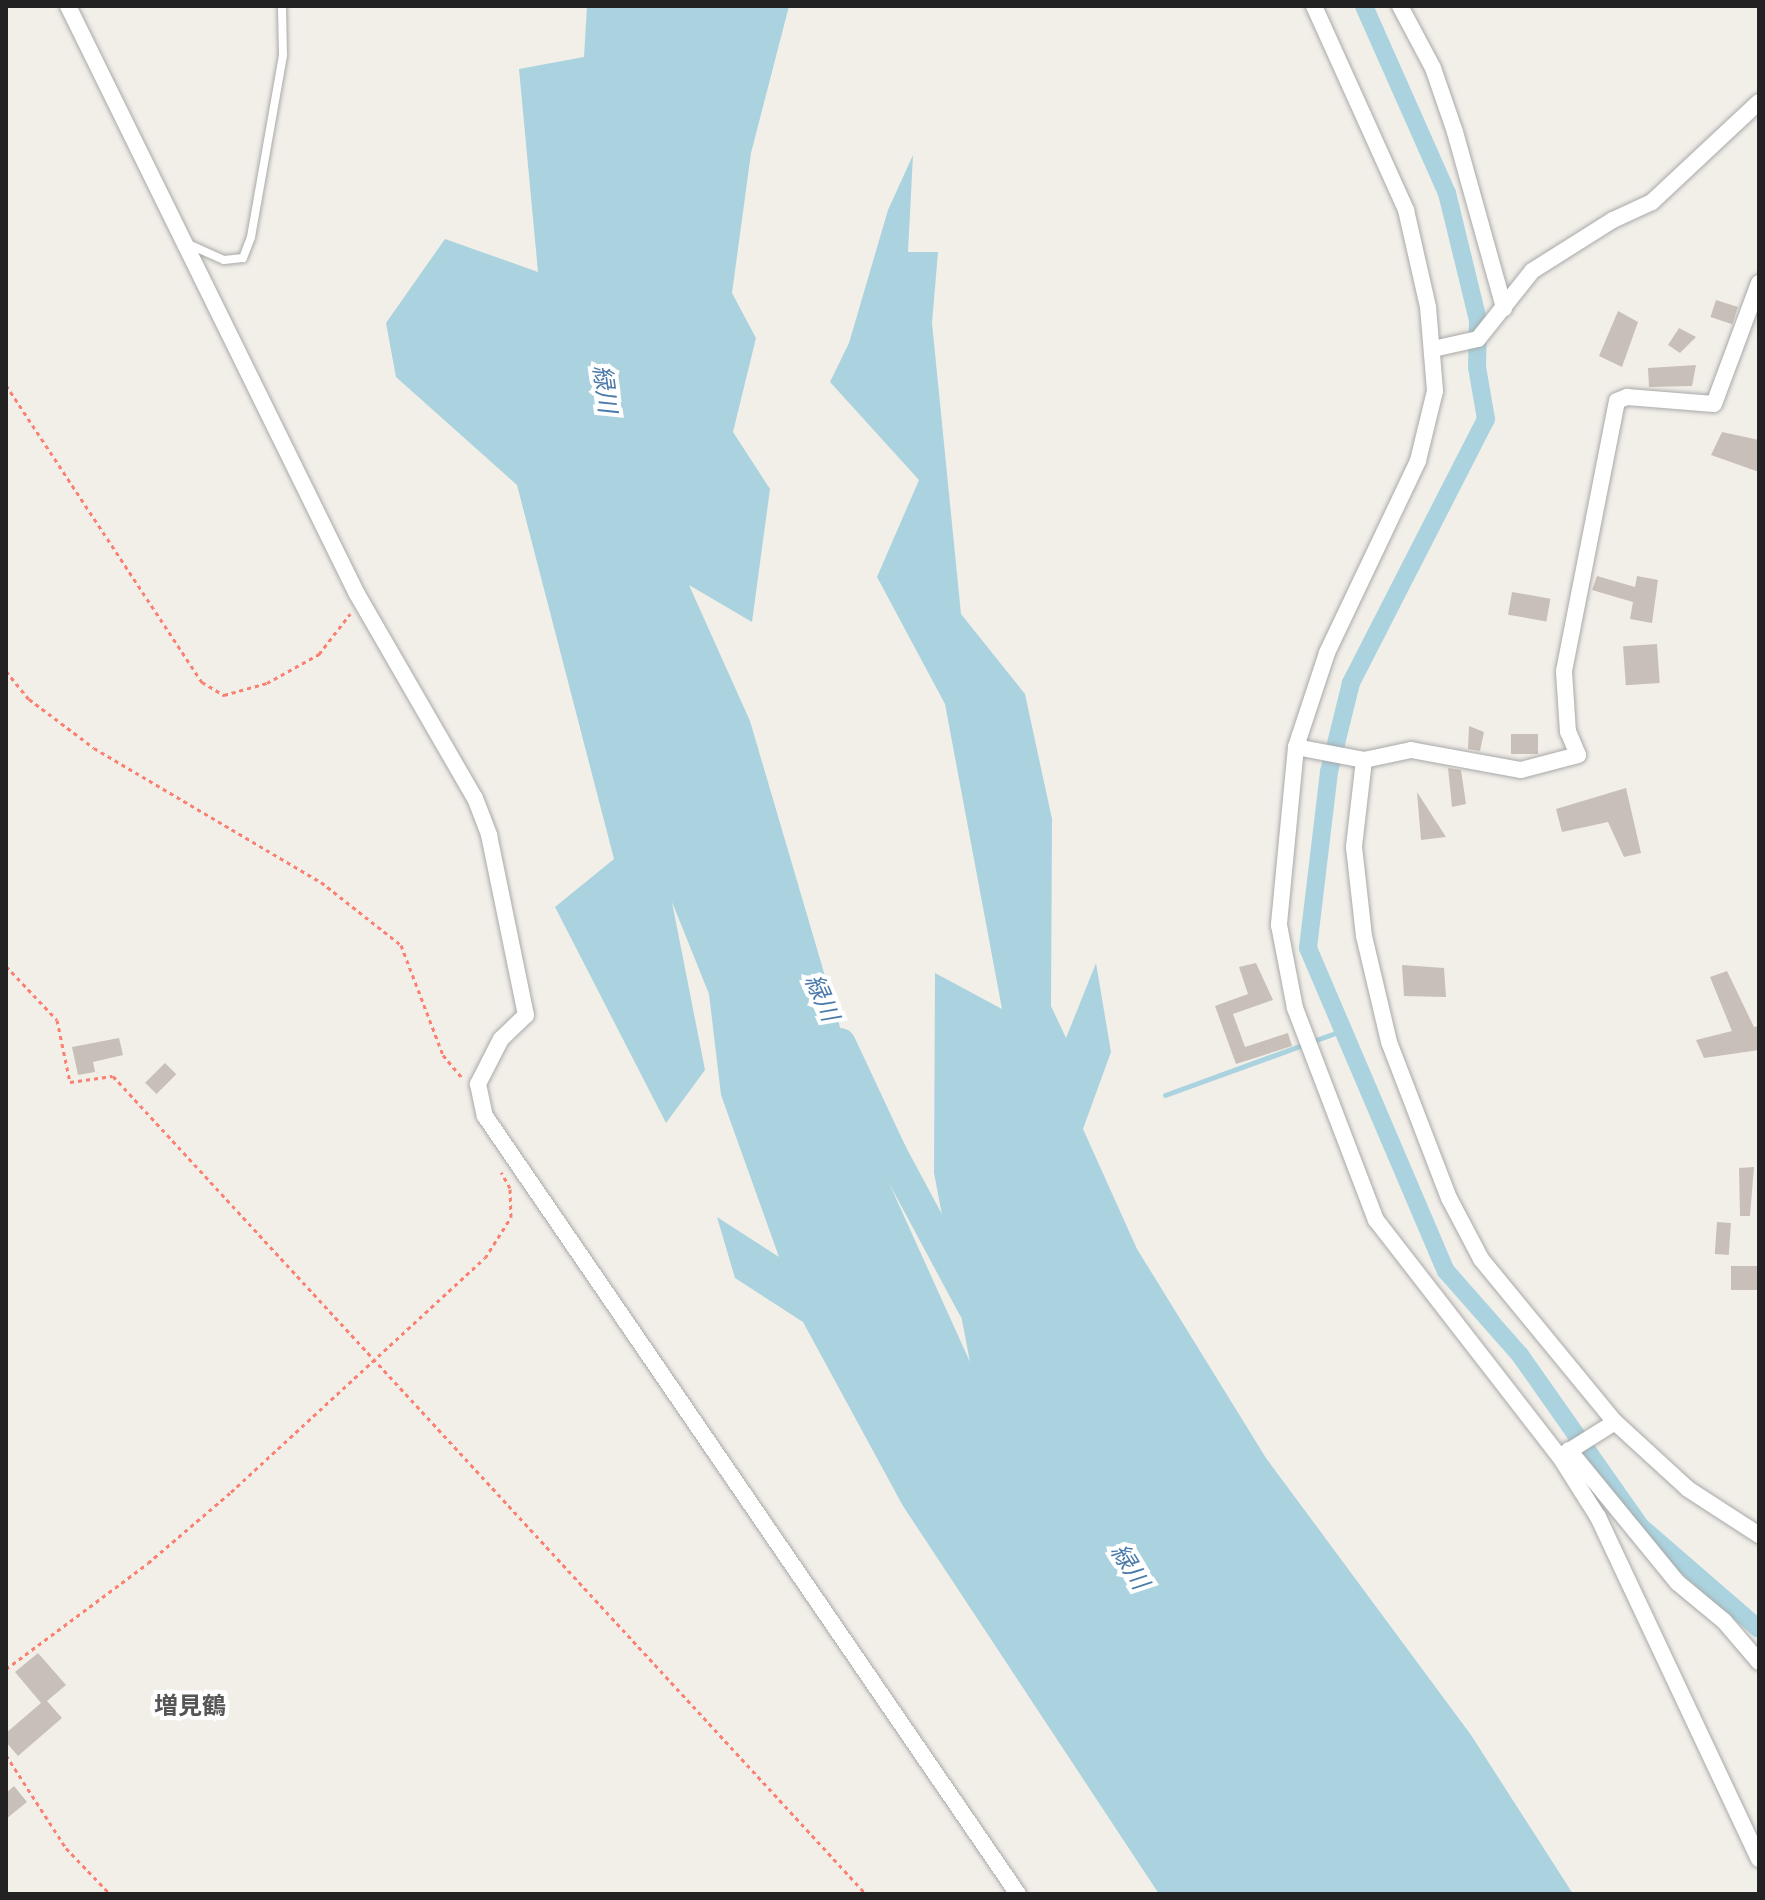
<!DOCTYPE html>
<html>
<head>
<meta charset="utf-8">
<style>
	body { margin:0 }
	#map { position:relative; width:1765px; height:1900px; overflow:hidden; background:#f2efe9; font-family:"Fira Sans","Noto Sans JP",sans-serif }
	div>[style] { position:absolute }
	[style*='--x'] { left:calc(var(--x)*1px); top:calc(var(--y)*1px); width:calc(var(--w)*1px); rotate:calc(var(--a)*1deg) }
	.water>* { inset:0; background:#aad3df }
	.stream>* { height:5px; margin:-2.5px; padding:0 2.5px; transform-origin:2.5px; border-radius:2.5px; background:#aad3df }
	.canal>* { height:18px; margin:-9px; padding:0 9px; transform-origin:9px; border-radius:9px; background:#aad3df }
	.river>* { height:32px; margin:-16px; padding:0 16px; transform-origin:16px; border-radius:16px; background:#aad3df }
	.building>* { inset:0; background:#c7bfb8; transform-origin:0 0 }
	.path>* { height:3px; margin-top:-1.5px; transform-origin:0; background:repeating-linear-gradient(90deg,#fa8072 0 4px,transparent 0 8px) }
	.roads { filter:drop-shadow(0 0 2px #a9a9a9) drop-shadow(0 0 2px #a9a9a9) }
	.service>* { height:8px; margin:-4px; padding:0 4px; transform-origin:4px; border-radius:4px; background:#fff }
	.minor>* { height:16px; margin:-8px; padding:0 8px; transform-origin:8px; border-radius:8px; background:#fff }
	span { translate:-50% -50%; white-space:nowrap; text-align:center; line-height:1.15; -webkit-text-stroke:8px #fff; paint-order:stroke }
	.water-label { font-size:24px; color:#4a7aab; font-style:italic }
	.neighbourhood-label { font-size:24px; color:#555; font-weight:700 }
	.frame { position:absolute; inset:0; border:8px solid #222; pointer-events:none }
</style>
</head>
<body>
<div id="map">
	<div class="water">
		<i style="clip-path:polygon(587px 6px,789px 6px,751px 153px,732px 293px,756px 338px,733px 432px,770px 489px,752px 622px,689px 585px,750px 721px,880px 1163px,970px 1362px,934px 1173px,935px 973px,1002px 1009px,945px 704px,877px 577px,919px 480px,830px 382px,849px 343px,888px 210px,913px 155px,908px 252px,938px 252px,932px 323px,961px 614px,1025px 694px,1052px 819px,1051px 1006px,1066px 1038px,1096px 963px,1111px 1052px,1083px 1129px,1137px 1249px,1266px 1458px,1471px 1735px,1573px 1894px,1159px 1894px,903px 1506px,803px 1322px,735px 1278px,717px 1217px,779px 1257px,721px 1095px,709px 994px,672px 902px,705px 1070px,666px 1123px,555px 907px,614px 859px,517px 485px,396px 377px,386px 323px,445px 239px,538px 272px,519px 69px,584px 57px)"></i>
	</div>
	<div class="stream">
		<i style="--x:1165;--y:1095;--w:190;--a:-20"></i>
	</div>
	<div class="canal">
		<i style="--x:1364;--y:6;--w:205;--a:66.1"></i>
		<i style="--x:1447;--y:193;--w:131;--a:76.3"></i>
		<i style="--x:1478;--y:320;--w:47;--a:91.2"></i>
		<i style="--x:1477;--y:367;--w:53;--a:80.2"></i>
		<i style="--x:1486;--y:419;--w:297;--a:117.1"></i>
		<i style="--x:1351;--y:683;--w:92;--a:103.9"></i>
		<i style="--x:1329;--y:772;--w:177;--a:96.8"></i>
		<i style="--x:1308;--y:948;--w:351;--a:66.9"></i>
		<i style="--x:1446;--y:1271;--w:112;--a:48.6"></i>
		<i style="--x:1520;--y:1355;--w:209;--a:54.9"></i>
		<i style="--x:1640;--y:1526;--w:157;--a:40.9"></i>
	</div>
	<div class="river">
		<i style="--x:840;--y:1044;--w:120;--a:64.9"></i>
		<i style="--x:891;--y:1153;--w:174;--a:61.8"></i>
	</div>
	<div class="building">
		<i style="left:1716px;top:300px;width:23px;height:18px;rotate:18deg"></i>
		<i style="clip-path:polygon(1618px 311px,1638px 322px,1622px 367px,1599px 356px)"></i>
		<i style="clip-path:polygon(1679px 328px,1696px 337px,1680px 353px,1668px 345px)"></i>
		<i style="clip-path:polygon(1696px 365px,1692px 386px,1649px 387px,1648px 368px)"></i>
		<i style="clip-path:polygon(1722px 432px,1759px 440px,1759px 472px,1711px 455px)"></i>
		<i style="clip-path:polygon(1597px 576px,1635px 587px,1637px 576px,1658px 580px,1652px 623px,1630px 619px,1633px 602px,1592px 590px)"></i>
		<i style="left:1512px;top:592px;width:39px;height:23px;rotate:10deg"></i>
		<i style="left:1657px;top:644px;width:39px;height:34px;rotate:86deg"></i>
		<i style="clip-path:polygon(1469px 726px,1484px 732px,1480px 751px,1468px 749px)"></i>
		<i style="left:1538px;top:734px;width:20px;height:27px;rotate:90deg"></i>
		<i style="clip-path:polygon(1448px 768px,1461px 770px,1466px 804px,1452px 807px)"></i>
		<i style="clip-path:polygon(1626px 788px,1641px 853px,1624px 857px,1608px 822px,1562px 832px,1556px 809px)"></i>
		<i style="clip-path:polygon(1417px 792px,1446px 837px,1421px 840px)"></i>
		<i style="clip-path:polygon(1256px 963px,1273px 1000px,1233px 1014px,1245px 1047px,1288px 1033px,1292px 1046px,1236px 1064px,1215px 1006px,1248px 994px,1239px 967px)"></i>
		<i style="clip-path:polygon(1402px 965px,1444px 968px,1446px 997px,1404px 996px)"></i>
		<i style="clip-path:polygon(1727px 971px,1754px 1027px,1759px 1026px,1759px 1050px,1704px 1058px,1696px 1040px,1732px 1031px,1710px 977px)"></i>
		<i style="clip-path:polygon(119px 1038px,123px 1055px,93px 1062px,95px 1072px,78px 1075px,72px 1047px)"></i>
		<i style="left:165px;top:1063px;width:16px;height:28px;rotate:45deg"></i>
		<i style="clip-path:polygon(1754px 1167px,1750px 1216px,1740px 1216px,1739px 1168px)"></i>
		<i style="left:1717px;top:1222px;width:14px;height:32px;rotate:4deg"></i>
		<i style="left:1759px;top:1266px;width:24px;height:28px;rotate:90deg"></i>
		<i style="clip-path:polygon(38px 1653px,66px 1685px,47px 1701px,62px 1718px,18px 1756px,6px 1742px,6px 1733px,41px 1703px,15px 1672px)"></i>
		<i style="clip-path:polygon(14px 1786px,27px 1802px,6px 1819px,6px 1793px)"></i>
	</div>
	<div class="path">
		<i style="--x:6;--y:385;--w:356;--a:56.6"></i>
		<i style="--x:202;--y:682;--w:26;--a:31"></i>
		<i style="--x:224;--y:695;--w:45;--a:-15.6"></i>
		<i style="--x:267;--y:683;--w:60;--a:-29.1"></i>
		<i style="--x:319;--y:654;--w:51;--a:-52.2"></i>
		<i style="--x:6;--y:671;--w:36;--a:51"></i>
		<i style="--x:29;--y:699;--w:81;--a:37"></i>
		<i style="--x:94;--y:748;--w:264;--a:30.6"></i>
		<i style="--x:321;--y:882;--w:102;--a:38.2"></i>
		<i style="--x:401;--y:945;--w:118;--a:69.1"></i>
		<i style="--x:443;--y:1055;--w:31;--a:50"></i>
		<i style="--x:6;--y:966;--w:74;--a:46.6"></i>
		<i style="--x:57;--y:1020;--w:63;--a:78.2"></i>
		<i style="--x:70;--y:1082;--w:43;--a:-7.9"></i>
		<i style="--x:113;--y:1076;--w:1112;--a:47.37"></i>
		<i style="--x:6;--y:1669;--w:177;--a:-36.7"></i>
		<i style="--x:148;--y:1563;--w:109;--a:-40.5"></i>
		<i style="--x:231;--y:1492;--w:345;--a:-42.7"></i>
		<i style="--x:485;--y:1258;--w:49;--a:-57.6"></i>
		<i style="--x:511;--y:1217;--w:29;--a:-92"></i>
		<i style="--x:510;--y:1188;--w:18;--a:-119"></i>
		<i style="--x:6;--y:1755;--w:111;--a:57.2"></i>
		<i style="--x:66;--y:1848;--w:64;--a:46.3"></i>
	</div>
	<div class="roads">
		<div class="service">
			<i style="--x:188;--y:244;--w:39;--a:24"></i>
			<i style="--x:224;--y:260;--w:19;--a:-6"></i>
			<i style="--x:243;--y:258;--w:22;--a:-69"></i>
			<i style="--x:251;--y:237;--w:185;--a:-80"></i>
			<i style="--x:283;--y:55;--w:49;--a:-91.2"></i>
		</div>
		<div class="minor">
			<i style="--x:68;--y:6;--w:655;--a:63.83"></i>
			<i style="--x:357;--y:594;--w:236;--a:60"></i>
			<i style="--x:475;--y:798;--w:40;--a:69"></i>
			<i style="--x:489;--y:835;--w:184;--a:78.4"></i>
			<i style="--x:526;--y:1015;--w:35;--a:136"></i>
			<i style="--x:501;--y:1039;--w:51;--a:117.1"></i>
			<i style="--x:478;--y:1084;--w:33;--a:78"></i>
			<i style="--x:485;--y:1116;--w:943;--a:55.59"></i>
			<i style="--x:1314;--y:6;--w:224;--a:65.7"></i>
			<i style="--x:1406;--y:210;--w:99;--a:77.2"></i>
			<i style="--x:1428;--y:307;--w:84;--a:85.2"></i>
			<i style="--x:1435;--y:391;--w:72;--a:103.7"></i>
			<i style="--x:1418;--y:461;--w:212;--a:115.4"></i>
			<i style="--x:1327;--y:653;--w:99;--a:108.3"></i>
			<i style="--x:1296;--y:747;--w:179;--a:95.5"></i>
			<i style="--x:1279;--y:925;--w:85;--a:79.1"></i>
			<i style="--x:1295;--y:1008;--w:227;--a:69.1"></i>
			<i style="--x:1376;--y:1220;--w:300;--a:52.2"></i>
			<i style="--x:1560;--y:1457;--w:71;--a:57.7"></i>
			<i style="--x:1598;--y:1517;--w:378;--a:64.8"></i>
			<i style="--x:1400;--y:6;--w:70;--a:62"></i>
			<i style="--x:1433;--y:68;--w:68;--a:71"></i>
			<i style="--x:1455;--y:132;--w:183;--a:74.4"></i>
			<i style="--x:1433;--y:349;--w:46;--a:-12.5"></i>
			<i style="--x:1478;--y:339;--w:87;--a:-51.5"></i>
			<i style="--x:1532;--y:271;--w:96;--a:-32.2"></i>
			<i style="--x:1613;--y:220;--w:43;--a:-24.8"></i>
			<i style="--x:1652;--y:202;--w:146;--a:-43.1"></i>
			<i style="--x:1296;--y:747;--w:69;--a:10.8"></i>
			<i style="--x:1364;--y:760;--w:48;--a:-12"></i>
			<i style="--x:1411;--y:750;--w:112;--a:10.3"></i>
			<i style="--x:1521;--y:770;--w:59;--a:-14.7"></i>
			<i style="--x:1578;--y:755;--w:25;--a:-113"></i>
			<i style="--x:1568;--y:732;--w:61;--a:-93.8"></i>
			<i style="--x:1564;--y:671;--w:275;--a:-78.9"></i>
			<i style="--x:1617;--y:401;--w:11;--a:-22"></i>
			<i style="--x:1627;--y:397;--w:87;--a:4.6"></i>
			<i style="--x:1714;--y:404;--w:129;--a:-69.6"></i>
			<i style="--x:1364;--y:760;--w:88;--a:96.6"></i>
			<i style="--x:1354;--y:847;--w:90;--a:83.6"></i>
			<i style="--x:1364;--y:936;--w:109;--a:76.7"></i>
			<i style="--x:1389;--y:1042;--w:167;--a:69"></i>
			<i style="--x:1449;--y:1198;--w:69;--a:62.3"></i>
			<i style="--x:1481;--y:1259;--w:211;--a:50.6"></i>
			<i style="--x:1615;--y:1422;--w:99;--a:42.5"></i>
			<i style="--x:1688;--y:1489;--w:85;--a:32.9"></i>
			<i style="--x:1569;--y:1450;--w:172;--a:50.7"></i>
			<i style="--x:1678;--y:1583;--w:60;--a:39.6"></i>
			<i style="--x:1724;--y:1621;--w:54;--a:49.5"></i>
			<i style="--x:1561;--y:1456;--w:64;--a:-32.2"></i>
		</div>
	</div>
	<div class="water-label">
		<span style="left:604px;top:389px;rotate:82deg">緑川</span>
		<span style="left:821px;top:998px;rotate:66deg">緑川</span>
		<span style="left:1129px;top:1567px;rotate:58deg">緑川</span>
	</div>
	<div class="neighbourhood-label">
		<span style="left:190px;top:1707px">増見鶴</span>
	</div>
	<div class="frame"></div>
</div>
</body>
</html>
